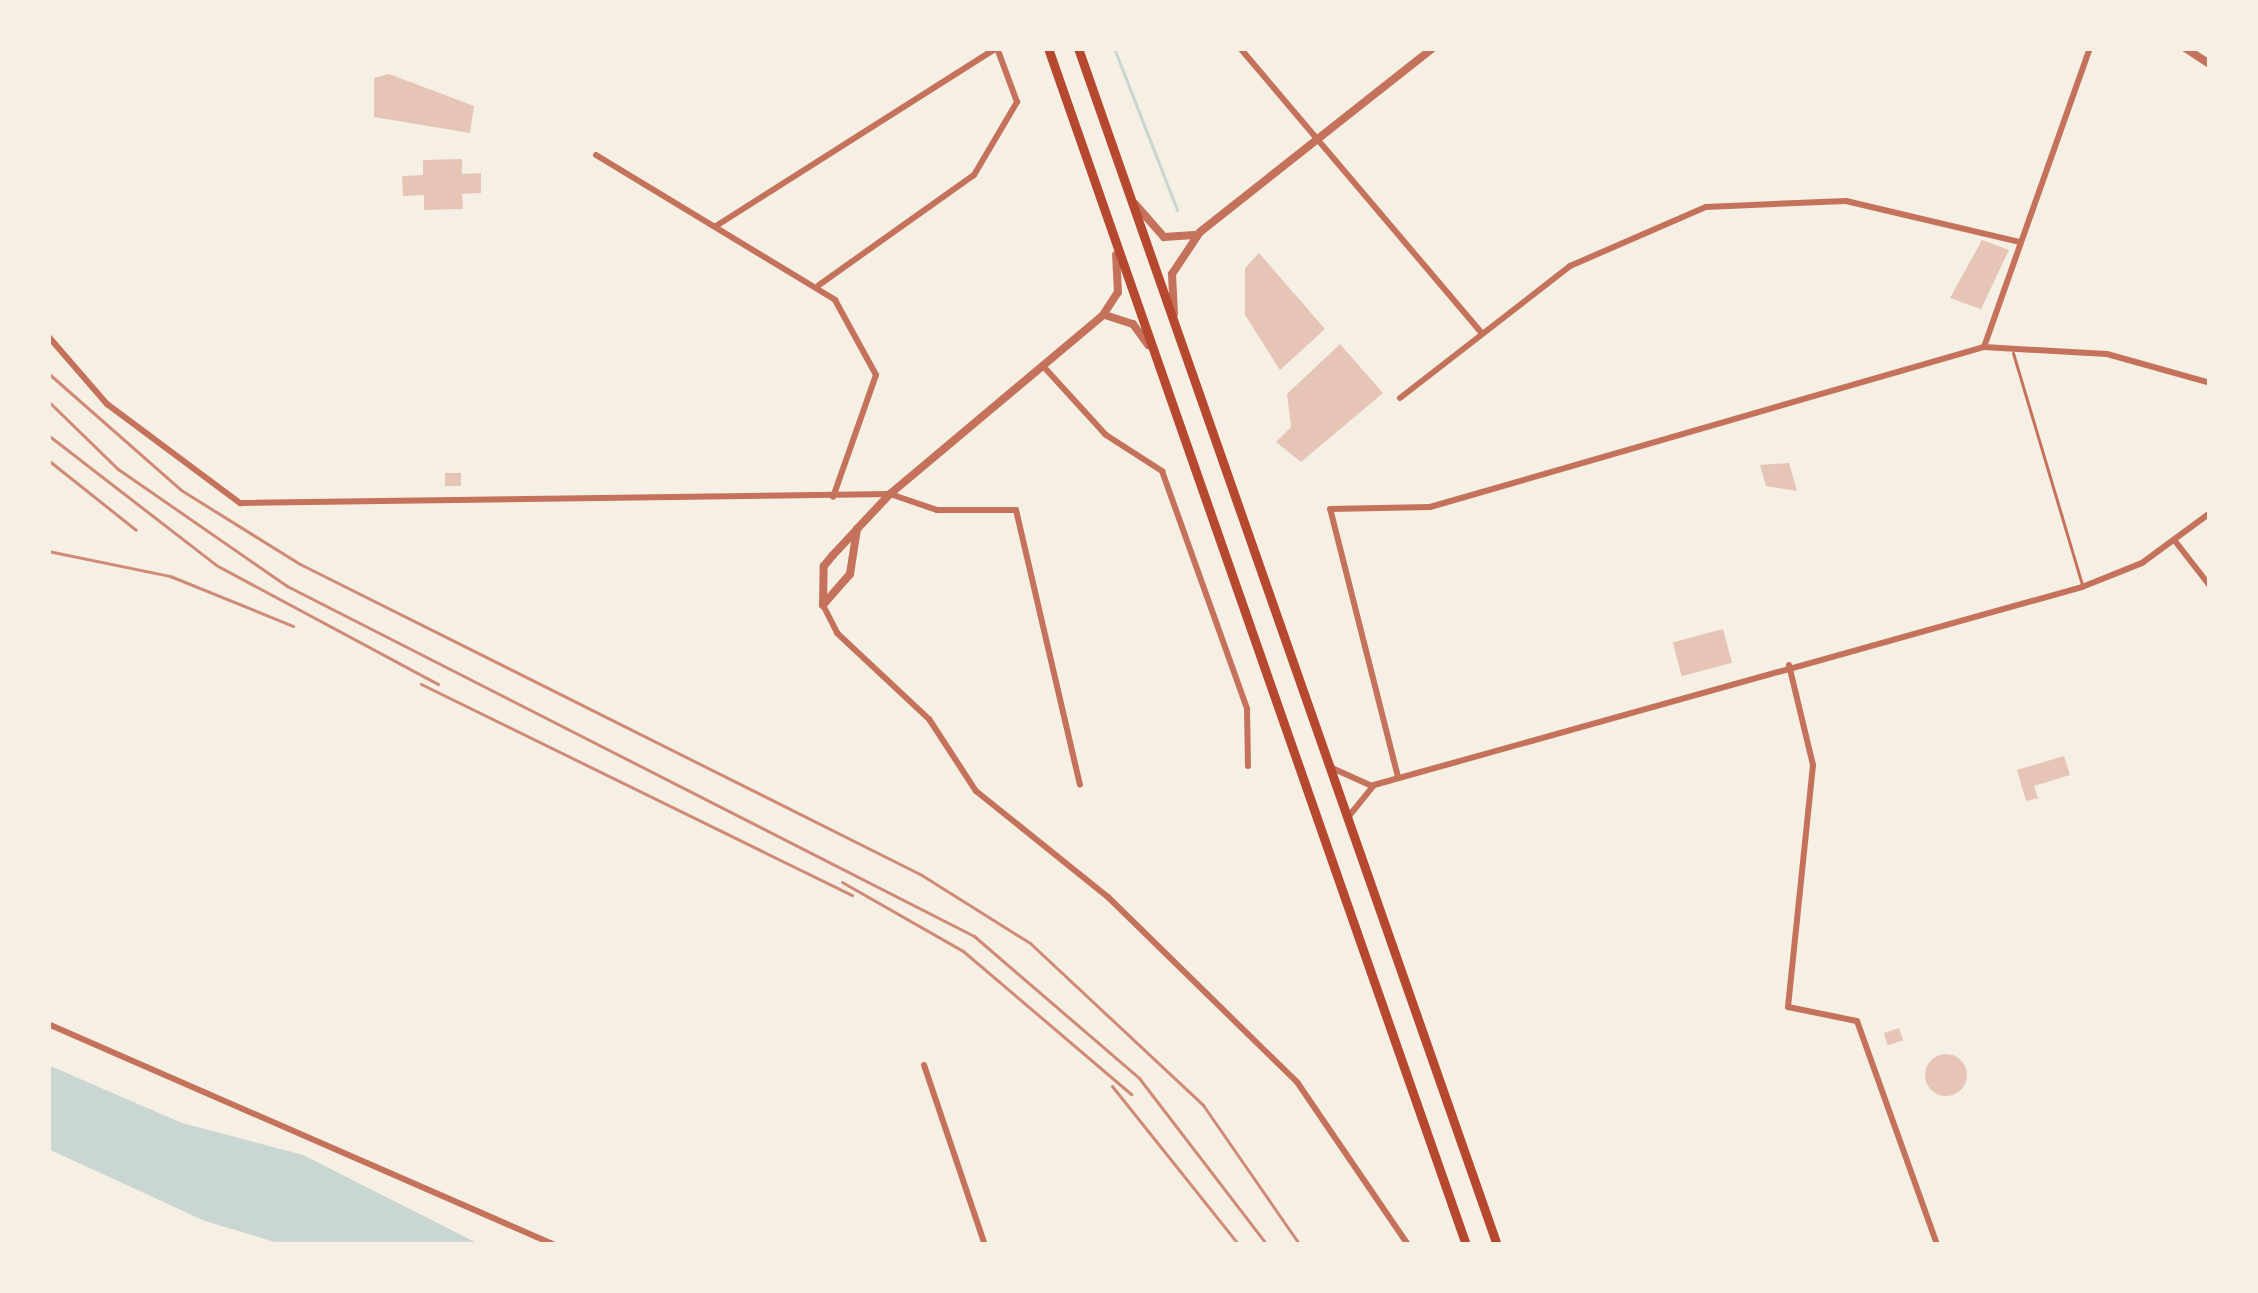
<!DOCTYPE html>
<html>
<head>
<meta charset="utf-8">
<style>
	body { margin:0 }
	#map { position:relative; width:2258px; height:1293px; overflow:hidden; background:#f6efe4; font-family:Inter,sans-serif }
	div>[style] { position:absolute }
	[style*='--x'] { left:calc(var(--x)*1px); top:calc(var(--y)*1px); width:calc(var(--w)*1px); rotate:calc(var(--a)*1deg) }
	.water>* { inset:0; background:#c9d6d2 }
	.stream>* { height:3px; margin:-1.5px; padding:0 1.5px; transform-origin:1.5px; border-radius:1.5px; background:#c9d6d2 }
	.building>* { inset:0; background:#e6c5b7; transform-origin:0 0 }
	.round { border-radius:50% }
	.service>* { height:3px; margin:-1.5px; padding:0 1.5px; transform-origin:1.5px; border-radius:1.5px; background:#c5725c }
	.minor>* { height:6px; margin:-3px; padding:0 3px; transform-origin:3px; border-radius:3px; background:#c5725c }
	.tertiary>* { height:8px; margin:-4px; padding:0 4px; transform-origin:4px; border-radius:4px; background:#c5725c }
	.trunk>* { height:9px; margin:-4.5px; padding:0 4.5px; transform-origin:4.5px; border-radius:4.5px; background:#b5482f }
	.rail>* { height:3px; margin:-1.5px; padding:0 1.5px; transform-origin:1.5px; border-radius:1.5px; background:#cf8b77 }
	span { translate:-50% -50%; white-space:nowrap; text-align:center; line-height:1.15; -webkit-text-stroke:12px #f6efe4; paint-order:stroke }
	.frame { position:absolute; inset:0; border:51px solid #f6efe4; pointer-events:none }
</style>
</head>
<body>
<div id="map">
	<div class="water">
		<i style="clip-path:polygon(48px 1065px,182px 1123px,303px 1155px,481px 1245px,285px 1245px,205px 1221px,48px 1149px)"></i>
	</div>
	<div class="stream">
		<i style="--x:1114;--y:48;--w:174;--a:68.7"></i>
	</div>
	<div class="building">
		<i style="clip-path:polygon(389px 74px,474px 106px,470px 133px,374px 117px,374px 78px)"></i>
		<i style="clip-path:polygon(462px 159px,462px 174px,481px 173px,481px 193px,462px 194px,463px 209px,424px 210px,424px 195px,403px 196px,402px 176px,423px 175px,423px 160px)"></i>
		<i style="clip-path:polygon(1982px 240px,2009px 250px,1981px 309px,1950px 298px)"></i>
		<i style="clip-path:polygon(1259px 253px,1325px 329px,1280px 370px,1245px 315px,1245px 268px)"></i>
		<i style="clip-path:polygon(1340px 344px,1383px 393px,1301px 462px,1276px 442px,1291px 427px,1287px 394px)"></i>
		<i style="clip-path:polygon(1789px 463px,1797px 491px,1766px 486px,1760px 465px)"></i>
		<i style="left:445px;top:473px;width:16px;height:13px"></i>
		<i style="left:1723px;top:629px;width:35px;height:52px;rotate:75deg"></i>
		<i style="clip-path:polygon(2064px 756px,2070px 775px,2034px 786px,2038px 798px,2026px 801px,2017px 770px)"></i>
		<i style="left:1899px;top:1028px;width:13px;height:16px;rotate:72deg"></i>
		<i class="round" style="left:1925px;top:1054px;width:42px;height:42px"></i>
	</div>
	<div class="service">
		<i style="--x:2013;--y:353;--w:242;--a:73.4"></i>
	</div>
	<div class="minor">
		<i style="--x:1240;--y:48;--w:374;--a:49.7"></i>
		<i style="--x:596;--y:155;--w:280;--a:31.2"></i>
		<i style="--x:835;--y:300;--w:85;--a:61.3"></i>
		<i style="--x:876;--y:375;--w:129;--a:109.4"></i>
		<i style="--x:716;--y:226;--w:332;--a:-32.4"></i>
		<i style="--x:819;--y:285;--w:190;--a:-35.4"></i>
		<i style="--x:974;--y:175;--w:85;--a:-59.5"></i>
		<i style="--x:1017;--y:102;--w:58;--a:-110.3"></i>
		<i style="--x:48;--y:336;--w:90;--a:49.1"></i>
		<i style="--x:107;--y:404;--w:166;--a:36.7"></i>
		<i style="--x:240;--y:503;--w:650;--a:-0.79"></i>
		<i style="--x:890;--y:494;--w:50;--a:18.8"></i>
		<i style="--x:937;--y:510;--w:79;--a:0"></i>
		<i style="--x:1016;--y:510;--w:282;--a:76.9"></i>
		<i style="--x:1984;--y:347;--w:317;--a:-70.5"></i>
		<i style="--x:1043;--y:366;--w:93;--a:47.6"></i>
		<i style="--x:1106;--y:435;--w:67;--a:32.7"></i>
		<i style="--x:1162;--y:471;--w:253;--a:70.3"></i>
		<i style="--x:1247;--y:709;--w:57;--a:89"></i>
		<i style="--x:1400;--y:398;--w:215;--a:-37.8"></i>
		<i style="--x:1570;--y:266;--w:148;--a:-23.5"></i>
		<i style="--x:1706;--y:207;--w:140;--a:-2.5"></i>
		<i style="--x:1846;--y:201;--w:179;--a:13.3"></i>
		<i style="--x:2175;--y:541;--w:57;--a:52.1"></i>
		<i style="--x:823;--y:605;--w:31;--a:63"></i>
		<i style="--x:837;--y:633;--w:126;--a:43.1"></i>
		<i style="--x:929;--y:719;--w:86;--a:56.9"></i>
		<i style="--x:976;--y:791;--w:169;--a:38.8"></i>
		<i style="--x:1108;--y:897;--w:264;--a:44.4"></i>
		<i style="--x:1297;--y:1082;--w:197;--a:55.7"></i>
		<i style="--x:1789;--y:665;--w:103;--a:76.5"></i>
		<i style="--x:1813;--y:765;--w:243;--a:95.9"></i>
		<i style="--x:1788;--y:1007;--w:70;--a:11.5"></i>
		<i style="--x:1857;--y:1021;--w:238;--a:70.3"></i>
		<i style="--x:1332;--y:768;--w:42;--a:24.1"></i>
		<i style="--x:1398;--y:777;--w:276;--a:-104.2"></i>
		<i style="--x:1330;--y:509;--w:100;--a:-1.1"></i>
		<i style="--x:1430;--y:507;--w:577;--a:-16.11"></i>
		<i style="--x:1984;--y:347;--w:123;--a:3.3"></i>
		<i style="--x:2107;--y:354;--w:107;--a:15.7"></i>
		<i style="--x:1349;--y:816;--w:40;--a:-51"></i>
		<i style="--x:1374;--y:785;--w:735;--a:-15.62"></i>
		<i style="--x:2082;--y:587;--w:65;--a:-21.8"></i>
		<i style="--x:2142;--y:563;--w:84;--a:-36.3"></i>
		<i style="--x:48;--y:1024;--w:553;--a:23.55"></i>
		<i style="--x:924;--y:1065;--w:190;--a:71.3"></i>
	</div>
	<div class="tertiary">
		<i style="--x:2185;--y:48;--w:30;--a:33"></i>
		<i style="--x:1135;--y:204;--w:44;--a:48.7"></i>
		<i style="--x:1164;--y:237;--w:30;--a:-4"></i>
		<i style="--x:1174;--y:314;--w:40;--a:-92.9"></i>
		<i style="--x:1172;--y:274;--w:50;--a:-56.3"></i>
		<i style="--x:1200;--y:232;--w:297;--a:-38.3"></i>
		<i style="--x:1105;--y:315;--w:29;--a:18"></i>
		<i style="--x:1133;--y:324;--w:26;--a:54"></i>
		<i style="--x:857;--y:529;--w:46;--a:98.8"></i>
		<i style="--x:850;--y:574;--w:41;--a:131.1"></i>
		<i style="--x:823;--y:605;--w:39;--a:-89"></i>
		<i style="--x:824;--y:566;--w:14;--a:-51"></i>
		<i style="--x:833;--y:555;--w:35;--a:-47"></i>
		<i style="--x:857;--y:529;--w:48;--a:-46.7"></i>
		<i style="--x:890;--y:494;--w:278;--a:-40"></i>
		<i style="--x:1103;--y:315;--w:27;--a:-57"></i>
		<i style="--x:1118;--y:292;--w:37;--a:-93"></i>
	</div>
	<div class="trunk">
		<i style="--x:1048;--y:48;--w:1268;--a:70.75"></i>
		<i style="--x:1078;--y:48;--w:1268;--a:70.71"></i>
	</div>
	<div class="rail">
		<i style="--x:48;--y:373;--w:177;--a:41.3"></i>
		<i style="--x:181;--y:490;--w:140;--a:31.9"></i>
		<i style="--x:300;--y:564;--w:693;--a:26.57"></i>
		<i style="--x:920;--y:874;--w:130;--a:32.1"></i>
		<i style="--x:1030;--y:943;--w:237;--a:43.1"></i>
		<i style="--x:1203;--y:1105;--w:170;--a:55.3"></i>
		<i style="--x:48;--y:401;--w:98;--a:44.2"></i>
		<i style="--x:118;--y:469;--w:206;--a:34.7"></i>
		<i style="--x:287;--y:586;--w:771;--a:27"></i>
		<i style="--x:974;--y:936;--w:218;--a:40.7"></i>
		<i style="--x:1139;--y:1078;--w:210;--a:52.5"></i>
		<i style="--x:48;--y:435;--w:212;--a:37.7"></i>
		<i style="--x:216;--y:565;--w:252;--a:28.2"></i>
		<i style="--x:48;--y:460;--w:112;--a:38.5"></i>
		<i style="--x:48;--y:551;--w:125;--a:11.6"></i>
		<i style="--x:170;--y:576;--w:133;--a:22.1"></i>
		<i style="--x:421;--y:684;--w:480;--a:26.1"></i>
		<i style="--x:842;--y:882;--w:139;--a:29.7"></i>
		<i style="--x:963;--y:951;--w:221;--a:40.4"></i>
		<i style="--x:1112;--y:1086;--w:203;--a:51.4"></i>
	</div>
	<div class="frame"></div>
</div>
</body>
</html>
